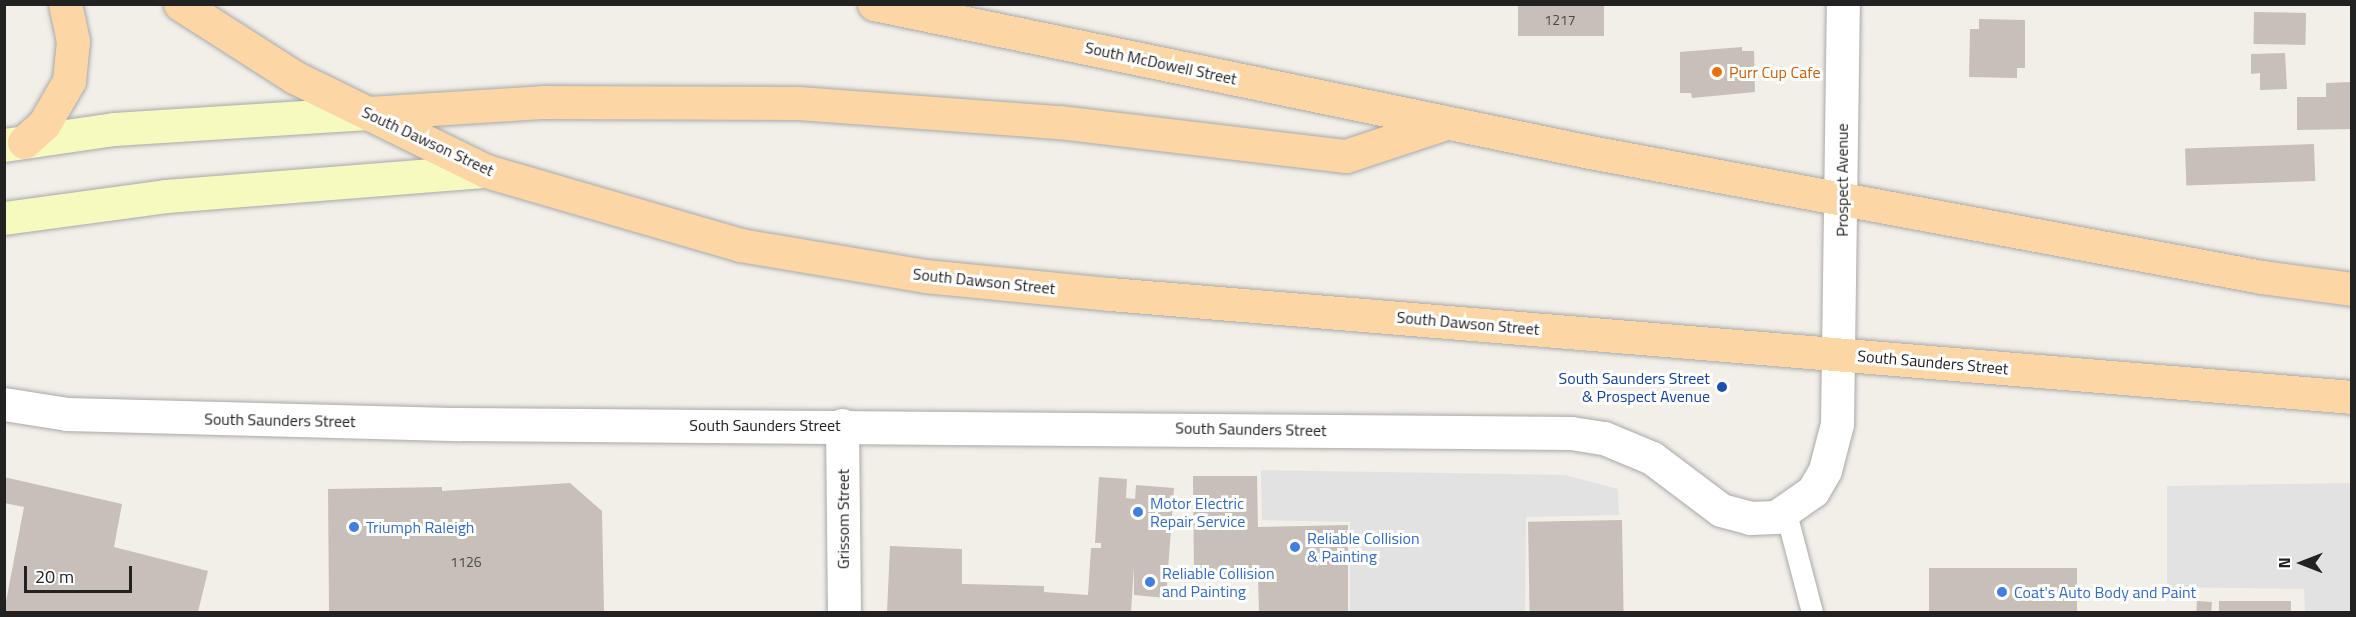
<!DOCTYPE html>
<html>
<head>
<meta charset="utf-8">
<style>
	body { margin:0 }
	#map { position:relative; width:2356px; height:617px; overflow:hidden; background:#f2efe9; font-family:"Titillium Web",sans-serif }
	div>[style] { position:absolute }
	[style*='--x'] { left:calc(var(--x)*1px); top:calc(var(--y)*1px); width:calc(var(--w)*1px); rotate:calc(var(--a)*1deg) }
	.parking>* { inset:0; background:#e2e2e2 }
	.building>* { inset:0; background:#c7bfb8; transform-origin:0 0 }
	.roads { filter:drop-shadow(0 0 2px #a9a9a9) drop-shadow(0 0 2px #a9a9a9) }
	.service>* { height:21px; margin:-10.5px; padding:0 10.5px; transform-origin:10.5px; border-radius:10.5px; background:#fff }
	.minor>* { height:33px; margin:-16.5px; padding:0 16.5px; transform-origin:16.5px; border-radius:16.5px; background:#fff }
	.secondary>* { height:33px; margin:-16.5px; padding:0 16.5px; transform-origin:16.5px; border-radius:16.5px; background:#f7fabf }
	.primary>* { height:33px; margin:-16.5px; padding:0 16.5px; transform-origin:16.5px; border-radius:16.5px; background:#fcd6a4 }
	.dots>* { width:16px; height:16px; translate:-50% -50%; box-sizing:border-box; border:3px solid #fff; border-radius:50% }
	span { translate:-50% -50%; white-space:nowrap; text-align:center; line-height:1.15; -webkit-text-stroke:6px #fff; paint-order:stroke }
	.number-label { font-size:14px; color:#4b4948 }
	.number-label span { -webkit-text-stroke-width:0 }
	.street-label { font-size:16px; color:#222 }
	.food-label { font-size:16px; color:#c56008 }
	.left { translate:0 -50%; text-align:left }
	.transit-label { font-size:16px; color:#164399 }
	.right { translate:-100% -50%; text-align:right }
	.shop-label { font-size:16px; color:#366cbe }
	.frame { position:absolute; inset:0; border:6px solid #222; pointer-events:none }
	.north { position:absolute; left:2272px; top:533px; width:60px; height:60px; -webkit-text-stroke:4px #fff; paint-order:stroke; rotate:270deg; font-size:16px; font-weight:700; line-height:24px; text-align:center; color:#222 }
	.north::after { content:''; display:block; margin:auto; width:21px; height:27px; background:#222; clip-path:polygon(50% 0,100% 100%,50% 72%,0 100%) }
	.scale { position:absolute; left:24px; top:566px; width:108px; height:27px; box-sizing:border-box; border:3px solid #222; border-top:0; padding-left:8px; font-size:18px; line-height:21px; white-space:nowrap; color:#222; -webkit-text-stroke:4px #fff; paint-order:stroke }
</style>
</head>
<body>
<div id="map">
	<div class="parking">
		<i style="clip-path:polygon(1261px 470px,1565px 475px,1618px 489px,1619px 515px,1526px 517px,1525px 612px,1350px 612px,1350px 522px,1262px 520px)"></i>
		<i style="clip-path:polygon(2351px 483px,2351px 612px,2305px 612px,2304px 589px,2167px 587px,2167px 486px)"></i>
	</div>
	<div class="building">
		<i style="left:1518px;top:5px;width:86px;height:31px"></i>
		<i style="left:2254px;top:12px;width:52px;height:32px;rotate:1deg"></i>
		<i style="clip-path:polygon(1979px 19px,2025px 20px,2025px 68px,2017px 68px,2017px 78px,1969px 77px,1970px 29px,1979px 29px)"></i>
		<i style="clip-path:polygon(1742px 47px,1742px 51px,1754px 51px,1755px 92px,1692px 98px,1691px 93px,1680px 93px,1680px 52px)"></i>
		<i style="clip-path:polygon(2285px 53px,2287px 89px,2260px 90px,2260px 73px,2251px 74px,2251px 54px)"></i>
		<i style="clip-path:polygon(2352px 82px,2352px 129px,2297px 130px,2297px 97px,2326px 97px,2326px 83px)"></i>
		<i style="left:2314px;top:144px;width:37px;height:129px;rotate:88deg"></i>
		<i style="clip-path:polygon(1193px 476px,1257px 476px,1258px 527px,1348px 525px,1348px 612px,1259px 612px,1258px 577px,1194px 578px)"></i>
		<i style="clip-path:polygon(4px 477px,122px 504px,114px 547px,208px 571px,198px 612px,4px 612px,24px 507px,4px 503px)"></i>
		<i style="clip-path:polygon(1099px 477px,1127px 479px,1126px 498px,1135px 499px,1136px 485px,1174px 488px,1166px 598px,1134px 595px,1134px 566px,1131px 612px,887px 612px,890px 546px,962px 549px,962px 584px,1044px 586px,1044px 592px,1088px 595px,1091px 548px,1101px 548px,1101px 543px,1095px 543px)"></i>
		<i style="clip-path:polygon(570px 483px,602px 511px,604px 612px,329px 612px,328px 489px,442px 487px,442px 491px)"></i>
		<i style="left:1622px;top:520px;width:92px;height:94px;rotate:89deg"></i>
		<i style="left:2077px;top:568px;width:44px;height:148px;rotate:90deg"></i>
		<i style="left:2197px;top:601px;width:15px;height:11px;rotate:4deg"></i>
		<i style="left:2291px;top:601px;width:11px;height:72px;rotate:90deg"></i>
	</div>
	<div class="roads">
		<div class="service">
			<i style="--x:1786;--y:513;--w:102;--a:75.3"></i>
		</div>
		<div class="minor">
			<i style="--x:4;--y:404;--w:64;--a:9"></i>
			<i style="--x:67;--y:414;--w:393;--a:1.5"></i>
			<i style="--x:460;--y:424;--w:1111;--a:0.46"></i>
			<i style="--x:1571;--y:433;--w:33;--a:9"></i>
			<i style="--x:1604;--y:438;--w:52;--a:22.6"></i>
			<i style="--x:1652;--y:458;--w:86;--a:37"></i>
			<i style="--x:1721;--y:510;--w:30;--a:15"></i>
			<i style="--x:1750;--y:518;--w:26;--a:-2"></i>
			<i style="--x:1776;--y:517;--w:45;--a:-35.1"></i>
			<i style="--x:1813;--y:491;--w:24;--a:-60"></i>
			<i style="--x:1825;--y:470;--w:48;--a:-75.4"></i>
			<i style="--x:1837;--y:424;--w:420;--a:-89.2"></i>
			<i style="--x:842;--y:425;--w:187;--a:89.4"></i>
		</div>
		<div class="secondary">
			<i style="--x:4;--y:145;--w:111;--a:-8.3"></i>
			<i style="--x:114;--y:129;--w:254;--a:-3.6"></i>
			<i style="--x:4;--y:218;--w:163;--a:-7.7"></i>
			<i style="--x:166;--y:196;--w:321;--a:-4.5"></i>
		</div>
		<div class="primary">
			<i style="--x:180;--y:4;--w:135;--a:32.6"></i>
			<i style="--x:294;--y:77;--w:214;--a:26.1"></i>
			<i style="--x:486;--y:171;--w:265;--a:16.2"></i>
			<i style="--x:740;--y:245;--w:188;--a:9.5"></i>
			<i style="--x:925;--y:276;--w:186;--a:5.6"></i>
			<i style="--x:1110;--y:294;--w:1246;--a:4.74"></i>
			<i style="--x:874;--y:4;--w:731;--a:11.68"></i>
			<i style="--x:1590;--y:152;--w:684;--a:10.54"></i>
			<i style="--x:2262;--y:277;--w:91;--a:7.6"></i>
			<i style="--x:369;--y:113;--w:173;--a:-3.6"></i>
			<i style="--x:542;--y:102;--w:256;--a:0.2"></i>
			<i style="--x:798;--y:103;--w:262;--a:4.2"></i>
			<i style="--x:1059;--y:122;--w:289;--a:6.8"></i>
			<i style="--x:1346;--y:156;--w:105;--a:-18.3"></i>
			<i style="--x:24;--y:142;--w:27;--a:-42"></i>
			<i style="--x:44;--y:124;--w:50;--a:-59.8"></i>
			<i style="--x:69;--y:81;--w:40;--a:-84.3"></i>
			<i style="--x:73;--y:41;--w:38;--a:-102"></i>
		</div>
	</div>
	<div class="dots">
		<i style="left:1717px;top:72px;background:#e8710a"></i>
		<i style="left:1722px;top:387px;background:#1a4fb4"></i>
		<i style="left:1138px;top:512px;background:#3f7fe0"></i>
		<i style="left:354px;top:527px;background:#3f7fe0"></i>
		<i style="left:1295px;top:547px;background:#3f7fe0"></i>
		<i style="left:1150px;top:582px;background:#3f7fe0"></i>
		<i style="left:2002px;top:592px;background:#3f7fe0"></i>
	</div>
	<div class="number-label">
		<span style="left:1560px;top:20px">1217</span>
		<span style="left:466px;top:562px">1126</span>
	</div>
	<div class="street-label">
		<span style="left:1161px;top:63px;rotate:12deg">South McDowell Street</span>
		<span style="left:428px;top:141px;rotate:25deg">South Dawson Street</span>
		<span style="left:1842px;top:180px;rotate:-90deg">Prospect Avenue</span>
		<span style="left:984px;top:281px;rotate:6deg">South Dawson Street</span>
		<span style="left:1468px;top:323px;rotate:5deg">South Dawson Street</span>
		<span style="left:1933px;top:362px;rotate:5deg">South Saunders Street</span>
		<span style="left:280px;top:420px;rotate:1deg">South Saunders Street</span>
		<span style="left:765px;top:425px">South Saunders Street</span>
		<span style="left:1251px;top:429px;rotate:1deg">South Saunders Street</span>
		<span style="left:843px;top:519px;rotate:-90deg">Grissom Street</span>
	</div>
	<div class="food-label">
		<span class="left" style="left:1729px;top:72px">Purr Cup Cafe</span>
	</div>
	<div class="transit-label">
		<span class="right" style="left:1710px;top:387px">South Saunders Street<br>&amp; Prospect Avenue</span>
	</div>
	<div class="shop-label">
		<span class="left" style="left:1150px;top:512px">Motor Electric<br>Repair Service</span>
		<span class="left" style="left:366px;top:527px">Triumph Raleigh</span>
		<span class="left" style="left:1307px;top:547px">Reliable Collision<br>&amp; Painting</span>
		<span class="left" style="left:1162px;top:582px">Reliable Collision<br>and Painting</span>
		<span class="left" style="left:2014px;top:592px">Coat's Auto Body and Paint</span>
	</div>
	<div class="frame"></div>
	<div class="north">N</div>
	<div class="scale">20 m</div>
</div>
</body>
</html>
